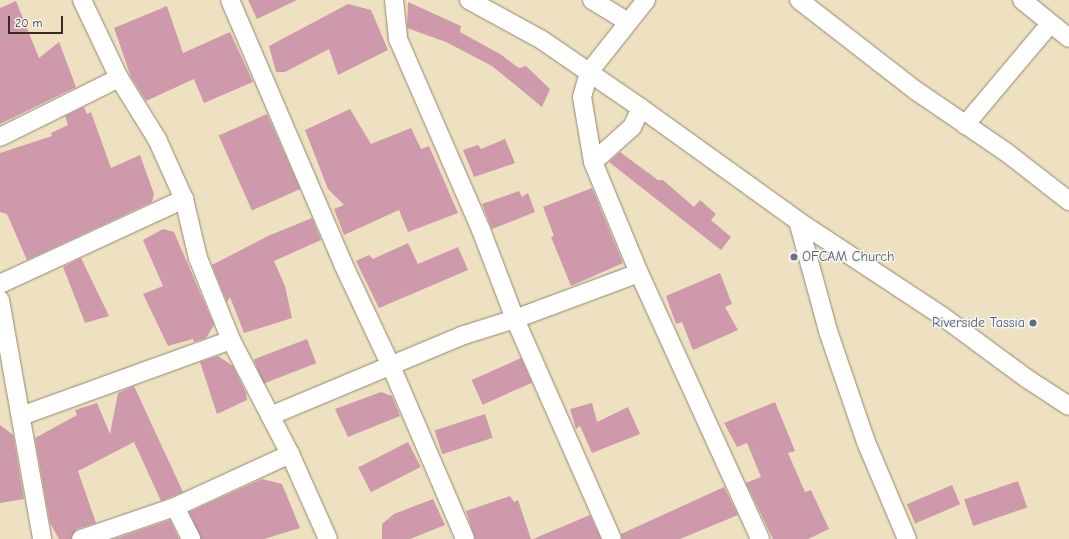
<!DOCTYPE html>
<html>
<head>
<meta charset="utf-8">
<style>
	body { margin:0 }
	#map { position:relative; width:1069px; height:539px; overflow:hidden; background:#ede1c1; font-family:"Comic Neue",sans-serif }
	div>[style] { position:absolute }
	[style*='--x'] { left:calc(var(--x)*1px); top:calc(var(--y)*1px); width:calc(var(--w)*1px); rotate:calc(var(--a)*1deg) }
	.building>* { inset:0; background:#ce9aab; transform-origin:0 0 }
	.roads { filter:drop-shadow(0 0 1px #948670) drop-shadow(0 0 1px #948670) }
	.minor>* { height:18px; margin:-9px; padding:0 9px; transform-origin:9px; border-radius:9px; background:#fff }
	.dots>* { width:11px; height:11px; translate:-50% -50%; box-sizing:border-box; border:2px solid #f6f6f2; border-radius:50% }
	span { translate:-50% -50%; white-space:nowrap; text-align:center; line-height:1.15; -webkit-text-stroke:3px #f6f6f2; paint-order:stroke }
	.worship-label { font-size:14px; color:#5b616d }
	.left { translate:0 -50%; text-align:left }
	.service-label { font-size:14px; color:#4e5e75 }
	.right { translate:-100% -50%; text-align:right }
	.scale { position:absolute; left:8px; top:16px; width:55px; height:18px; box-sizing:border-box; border:2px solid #3b2a1e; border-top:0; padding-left:5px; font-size:12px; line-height:14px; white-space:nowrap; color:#3b2a1e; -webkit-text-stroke:3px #f6f6f2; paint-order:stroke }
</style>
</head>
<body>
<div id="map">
	<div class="building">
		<i style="clip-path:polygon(248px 0,297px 0,257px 19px)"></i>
		<i style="clip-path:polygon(16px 1px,39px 58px,59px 42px,76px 87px,0 124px,0 8px)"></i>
		<i style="clip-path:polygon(408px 2px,461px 26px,460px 32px,500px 54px,519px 68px,526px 66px,550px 89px,542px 107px,492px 66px,446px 42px,407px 28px)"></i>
		<i style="clip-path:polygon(348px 4px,371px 10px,388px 50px,338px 75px,329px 49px,285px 72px,276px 72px,269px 46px)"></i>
		<i style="clip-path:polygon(167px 6px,183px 53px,230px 32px,253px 82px,204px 103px,194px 79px,146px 101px,131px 77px,114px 28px)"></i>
		<i style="clip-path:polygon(84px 107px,87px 114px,91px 112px,111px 168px,140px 155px,154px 194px,152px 202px,27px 260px,7px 214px,0 212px,0 153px,52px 136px,51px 133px,68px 125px,65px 116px)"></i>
		<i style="clip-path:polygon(350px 109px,371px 144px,411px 128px,421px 149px,429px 146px,458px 213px,408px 232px,399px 210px,344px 235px,334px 209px,344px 205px,328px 189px,305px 130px)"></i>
		<i style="left:267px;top:114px;width:82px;height:53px;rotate:66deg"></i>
		<i style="clip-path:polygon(505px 139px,515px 163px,474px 177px,463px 150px,478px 145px,481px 149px)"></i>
		<i style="clip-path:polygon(620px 152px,658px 180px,663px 180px,694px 207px,700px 200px,716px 214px,711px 220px,731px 237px,721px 250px,609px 162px)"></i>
		<i style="clip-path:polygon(592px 188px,623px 263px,571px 286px,551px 237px,554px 236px,543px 207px)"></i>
		<i style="clip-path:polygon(519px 191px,522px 197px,528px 193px,535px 212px,492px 229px,482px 204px)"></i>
		<i style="clip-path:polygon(312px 218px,321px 240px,274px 261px,285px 286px,292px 318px,244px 333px,230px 297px,227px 302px,212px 265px,268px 236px)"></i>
		<i style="clip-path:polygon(163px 229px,174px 232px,214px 325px,206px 338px,194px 342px,193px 339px,168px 346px,143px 294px,163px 286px,143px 240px)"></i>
		<i style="clip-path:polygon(408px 243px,418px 264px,458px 247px,468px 270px,379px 308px,356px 261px,369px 255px,373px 259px)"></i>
		<i style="clip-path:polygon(81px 258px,109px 316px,85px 323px,63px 267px)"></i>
		<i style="clip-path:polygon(720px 273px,732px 304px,725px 307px,738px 330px,693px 350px,682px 322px,676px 324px,666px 296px)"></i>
		<i style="left:307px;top:339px;width:26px;height:57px;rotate:69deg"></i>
		<i style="clip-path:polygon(218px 356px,233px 366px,246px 393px,247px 400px,217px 414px,200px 362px)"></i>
		<i style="left:521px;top:358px;width:27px;height:54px;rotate:66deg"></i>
		<i style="clip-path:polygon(134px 386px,183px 492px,161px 501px,134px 442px,78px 471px,96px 523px,77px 529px,71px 539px,59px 539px,50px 523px,35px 438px,77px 415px,75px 410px,97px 403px,110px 434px,118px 393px)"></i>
		<i style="clip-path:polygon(381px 392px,392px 396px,400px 416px,348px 437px,335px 409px)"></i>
		<i style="clip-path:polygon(775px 402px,795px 451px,788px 453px,805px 492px,811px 490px,829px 529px,808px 539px,773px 539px,746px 483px,761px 477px,747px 443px,737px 447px,724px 423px)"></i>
		<i style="clip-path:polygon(592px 403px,597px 422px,628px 407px,640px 434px,592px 453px,580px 426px,576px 429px,570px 409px)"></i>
		<i style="left:485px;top:414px;width:25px;height:53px;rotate:72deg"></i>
		<i style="clip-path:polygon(0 425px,13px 435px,24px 499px,0 503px)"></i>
		<i style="left:408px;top:442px;width:28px;height:56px;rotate:63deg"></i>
		<i style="clip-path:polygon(262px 479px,282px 484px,300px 528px,264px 539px,201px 539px,189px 512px)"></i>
		<i style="left:1018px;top:481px;width:28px;height:57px;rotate:71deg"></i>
		<i style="left:952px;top:485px;width:21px;height:49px;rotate:67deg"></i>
		<i style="clip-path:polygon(724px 487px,738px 515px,680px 539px,622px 539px,621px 534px)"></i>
		<i style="clip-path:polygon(510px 496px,514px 502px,518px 500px,531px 539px,475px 539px,466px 511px)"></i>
		<i style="clip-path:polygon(433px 499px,445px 525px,410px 539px,382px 539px,382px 524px,394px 514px)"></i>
		<i style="clip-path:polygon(590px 515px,601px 539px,533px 539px)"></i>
		<i style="clip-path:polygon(170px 520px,179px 539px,114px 539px)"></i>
	</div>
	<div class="roads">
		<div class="minor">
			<i style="--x:82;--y:0;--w:86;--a:64.6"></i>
			<i style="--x:119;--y:78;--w:72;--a:58.1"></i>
			<i style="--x:157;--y:139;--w:66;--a:65.8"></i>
			<i style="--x:184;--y:199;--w:61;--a:76.7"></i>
			<i style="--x:198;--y:258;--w:88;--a:68.1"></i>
			<i style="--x:231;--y:340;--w:128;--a:62.6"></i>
			<i style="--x:290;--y:454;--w:93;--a:65.9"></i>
			<i style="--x:230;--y:0;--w:287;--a:66.8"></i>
			<i style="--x:343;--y:264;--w:113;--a:64.8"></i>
			<i style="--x:391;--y:366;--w:188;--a:66.8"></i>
			<i style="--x:394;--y:0;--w:39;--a:84"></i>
			<i style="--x:398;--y:39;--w:208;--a:66.5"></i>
			<i style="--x:481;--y:230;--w:95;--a:69.1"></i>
			<i style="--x:515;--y:319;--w:240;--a:66.2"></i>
			<i style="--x:469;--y:0;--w:83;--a:28.7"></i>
			<i style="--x:542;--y:40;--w:120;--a:34.5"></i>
			<i style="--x:641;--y:108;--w:193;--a:35.7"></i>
			<i style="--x:798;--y:221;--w:173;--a:33.4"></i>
			<i style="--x:942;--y:316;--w:104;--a:36.4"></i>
			<i style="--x:1026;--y:378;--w:51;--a:33.1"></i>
			<i style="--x:592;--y:0;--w:42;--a:31.4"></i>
			<i style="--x:799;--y:0;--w:147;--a:37.8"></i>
			<i style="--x:915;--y:90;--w:110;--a:34.3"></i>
			<i style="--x:1006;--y:152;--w:80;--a:37.9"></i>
			<i style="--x:1022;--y:0;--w:60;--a:39"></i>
			<i style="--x:641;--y:108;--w:21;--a:115"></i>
			<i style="--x:632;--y:127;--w:52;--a:138.1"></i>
			<i style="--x:593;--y:162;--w:120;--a:67.5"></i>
			<i style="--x:639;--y:273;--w:292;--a:65.5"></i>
			<i style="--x:965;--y:125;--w:132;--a:-49.9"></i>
			<i style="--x:0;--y:137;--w:133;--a:-26.4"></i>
			<i style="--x:593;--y:162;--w:66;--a:-99.6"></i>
			<i style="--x:582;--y:97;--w:26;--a:-74"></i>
			<i style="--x:589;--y:72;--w:92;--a:-51.6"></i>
			<i style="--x:798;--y:221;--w:114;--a:74.7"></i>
			<i style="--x:828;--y:331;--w:117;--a:71.1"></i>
			<i style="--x:866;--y:442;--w:105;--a:67.1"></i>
			<i style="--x:0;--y:284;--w:203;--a:-24.8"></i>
			<i style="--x:0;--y:300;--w:243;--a:80"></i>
			<i style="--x:21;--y:416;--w:223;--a:-19.9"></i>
			<i style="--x:270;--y:416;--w:210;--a:-22.7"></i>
			<i style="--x:464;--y:335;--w:53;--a:-17.4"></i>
			<i style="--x:515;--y:319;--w:132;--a:-20.4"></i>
			<i style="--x:175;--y:507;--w:36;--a:63"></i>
			<i style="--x:81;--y:539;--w:99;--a:-18.8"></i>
			<i style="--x:175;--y:507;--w:127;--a:-24.7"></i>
		</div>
	</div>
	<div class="dots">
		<i style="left:794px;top:257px;background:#6b7280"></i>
		<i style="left:1033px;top:323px;background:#5c6f8a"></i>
	</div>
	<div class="worship-label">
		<span class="left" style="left:802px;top:257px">OFCAM Church</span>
	</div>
	<div class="service-label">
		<span class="right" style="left:1025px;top:323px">Riverside Tassia</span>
	</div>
	<div class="scale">20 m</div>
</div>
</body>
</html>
